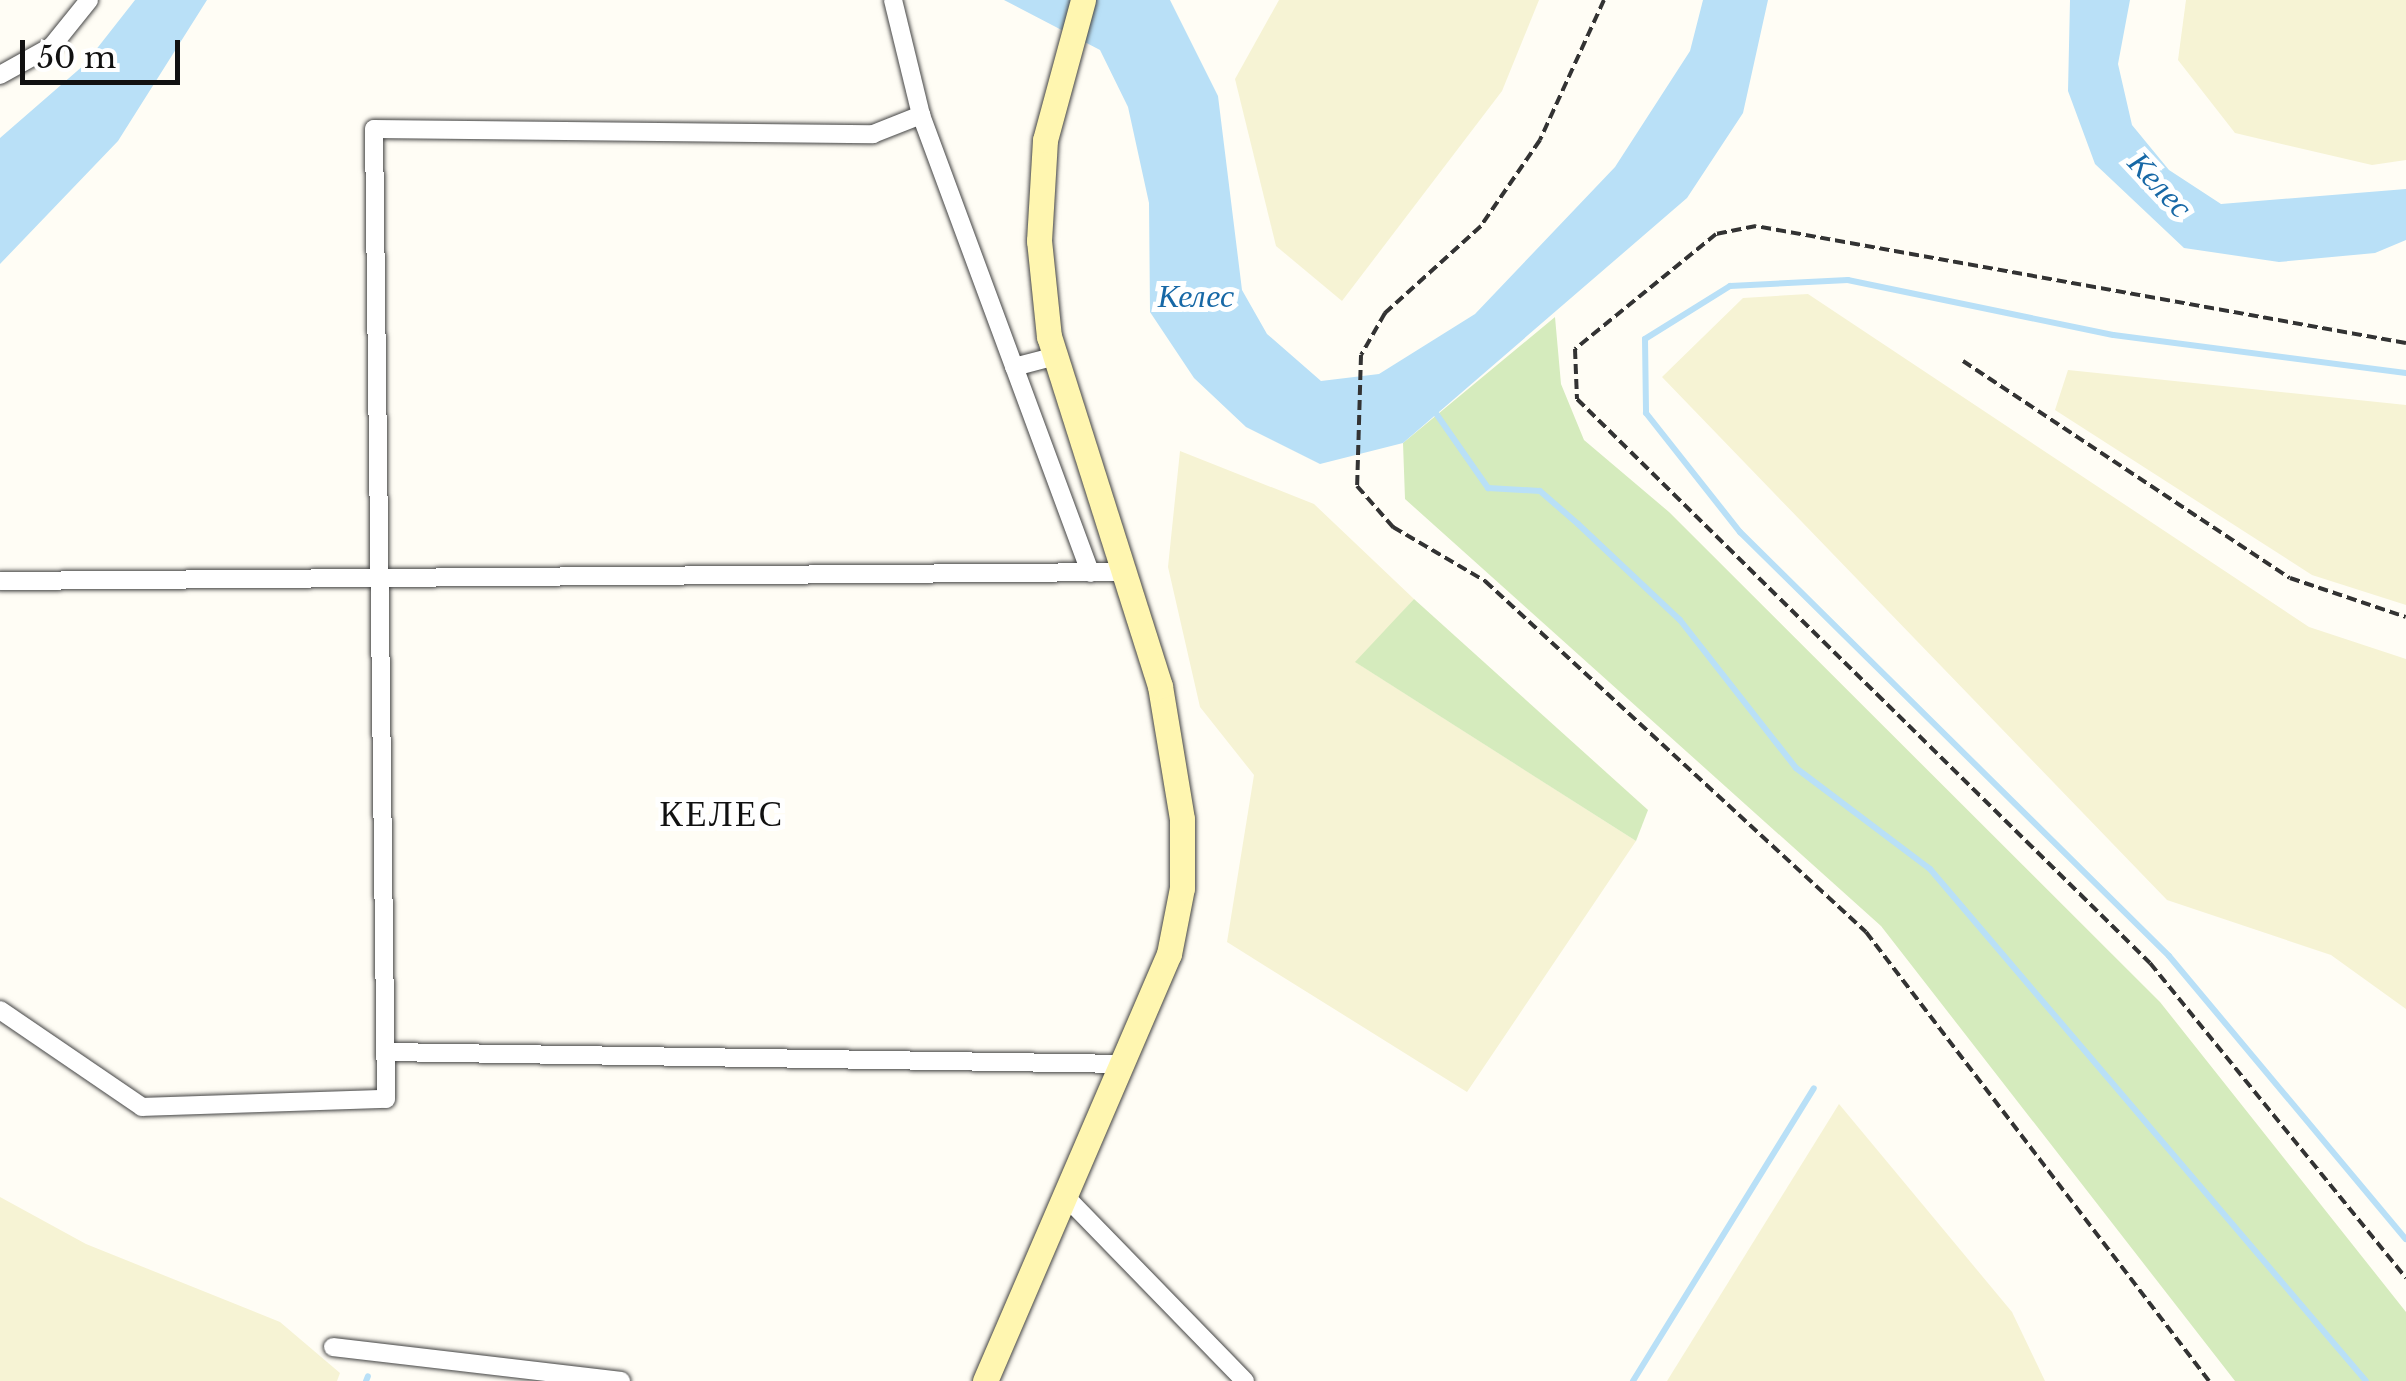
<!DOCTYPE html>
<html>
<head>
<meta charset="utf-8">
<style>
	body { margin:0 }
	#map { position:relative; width:2406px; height:1381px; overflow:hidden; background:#fffdf5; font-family:"Libre Baskerville",serif }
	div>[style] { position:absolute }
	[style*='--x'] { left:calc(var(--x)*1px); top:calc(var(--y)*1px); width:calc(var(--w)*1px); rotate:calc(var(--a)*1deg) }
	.farmland>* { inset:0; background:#f6f3d4 }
	.green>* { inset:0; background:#d5ebbd }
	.water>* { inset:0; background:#b9e0f7 }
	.stream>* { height:6px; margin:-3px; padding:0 3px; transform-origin:3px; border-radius:3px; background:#b9e0f7 }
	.path>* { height:4px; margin-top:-2px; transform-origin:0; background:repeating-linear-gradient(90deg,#333 0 10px,transparent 0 15px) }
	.roads { filter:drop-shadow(0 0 2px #444) drop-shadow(0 0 2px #444) }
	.minor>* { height:18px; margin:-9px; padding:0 9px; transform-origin:9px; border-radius:9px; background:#fff }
	.secondary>* { height:25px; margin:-12.5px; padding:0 12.5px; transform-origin:12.5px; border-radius:12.5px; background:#fff6b0 }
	span { translate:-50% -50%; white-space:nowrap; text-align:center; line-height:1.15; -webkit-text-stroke:10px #fff; paint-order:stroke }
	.water-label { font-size:32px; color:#1768a6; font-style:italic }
	.quarter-label { font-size:35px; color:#111; letter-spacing:2.5px }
	.scale { position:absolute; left:20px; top:40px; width:160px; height:45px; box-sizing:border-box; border:5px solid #111; border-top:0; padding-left:12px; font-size:30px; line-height:35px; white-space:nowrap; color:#111; -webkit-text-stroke:8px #fff; paint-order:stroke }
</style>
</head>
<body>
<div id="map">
	<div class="farmland">
		<i style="clip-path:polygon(1279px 0,1539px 0,1502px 91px,1342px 301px,1276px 246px,1235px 79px)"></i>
		<i style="clip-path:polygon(2186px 0,2406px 0,2406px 160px,2372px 165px,2235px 133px,2178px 60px)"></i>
		<i style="clip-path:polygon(1808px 294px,2309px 627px,2406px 659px,2406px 1009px,2331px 955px,2167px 900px,1662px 377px,1743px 298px)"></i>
		<i style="clip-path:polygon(2068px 370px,2406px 405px,2406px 605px,2312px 575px,2055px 410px)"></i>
		<i style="clip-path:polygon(1180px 451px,1314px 504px,1414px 599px,1357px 663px,1636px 841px,1467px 1092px,1227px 942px,1254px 775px,1200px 707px,1168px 567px)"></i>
		<i style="clip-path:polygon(1839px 1104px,2012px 1312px,2045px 1381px,1667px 1381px)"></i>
		<i style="clip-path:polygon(0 1197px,86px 1244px,280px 1322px,340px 1373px,337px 1381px,0 1381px)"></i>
	</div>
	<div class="green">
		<i style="clip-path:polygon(1555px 317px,1561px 384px,1584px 440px,1669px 512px,2160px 1002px,2406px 1312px,2406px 1381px,2235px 1381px,1881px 926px,1405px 499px,1403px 443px)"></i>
		<i style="clip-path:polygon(1414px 599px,1648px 810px,1636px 841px,1355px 662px)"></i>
	</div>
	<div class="water">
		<i style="clip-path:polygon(135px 0,207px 0,118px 141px,0 264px,0 138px,84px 65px)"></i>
		<i style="clip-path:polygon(1004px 0,1170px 0,1218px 96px,1242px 290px,1267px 334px,1321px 381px,1379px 374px,1475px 314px,1615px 167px,1690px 51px,1703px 0,1768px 0,1743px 113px,1687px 198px,1403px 443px,1320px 464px,1246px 427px,1194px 378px,1150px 312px,1149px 203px,1128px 107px,1100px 50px)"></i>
		<i style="clip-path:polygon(2070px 0,2130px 0,2118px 64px,2132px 125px,2169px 170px,2221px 204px,2406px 189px,2406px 240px,2375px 253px,2279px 262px,2184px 248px,2095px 164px,2068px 91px)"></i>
	</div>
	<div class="stream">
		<i style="--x:2406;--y:373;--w:295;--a:-172.6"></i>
		<i style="--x:2113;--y:335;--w:271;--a:-168.3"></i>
		<i style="--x:1848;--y:280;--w:118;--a:177.1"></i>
		<i style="--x:1730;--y:286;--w:100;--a:148.1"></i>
		<i style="--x:1645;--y:339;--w:74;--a:89.2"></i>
		<i style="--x:1646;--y:413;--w:152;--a:51.7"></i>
		<i style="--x:1740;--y:532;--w:603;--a:44.66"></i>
		<i style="--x:2169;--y:956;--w:369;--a:50.1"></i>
		<i style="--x:1435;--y:412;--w:93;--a:55.1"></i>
		<i style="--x:1488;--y:488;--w:52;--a:3.3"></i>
		<i style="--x:1540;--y:491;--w:50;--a:41"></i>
		<i style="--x:1578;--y:524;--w:140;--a:43.3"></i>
		<i style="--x:1680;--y:620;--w:188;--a:51.9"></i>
		<i style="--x:1796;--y:768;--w:168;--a:37"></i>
		<i style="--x:1930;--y:869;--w:672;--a:49.58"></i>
		<i style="--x:366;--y:1381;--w:5;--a:-68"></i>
		<i style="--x:1633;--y:1381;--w:344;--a:-58.3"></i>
	</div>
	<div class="path">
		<i style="--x:1604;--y:0;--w:154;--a:114.6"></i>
		<i style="--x:1540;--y:140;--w:104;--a:124.5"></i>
		<i style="--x:1481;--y:226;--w:130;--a:137.8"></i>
		<i style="--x:1385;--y:313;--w:48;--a:119.7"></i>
		<i style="--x:1361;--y:355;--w:131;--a:91.7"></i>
		<i style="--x:1357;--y:486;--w:55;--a:48.7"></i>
		<i style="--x:1393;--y:527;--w:107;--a:30.4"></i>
		<i style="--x:1485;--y:581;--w:518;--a:42.65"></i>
		<i style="--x:1866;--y:932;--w:565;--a:52.62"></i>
		<i style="--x:2406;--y:343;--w:660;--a:-169.8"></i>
		<i style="--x:1756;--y:226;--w:41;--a:168.7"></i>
		<i style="--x:1716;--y:234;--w:182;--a:140.8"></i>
		<i style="--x:1575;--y:349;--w:50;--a:87.7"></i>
		<i style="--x:1577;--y:399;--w:804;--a:44.55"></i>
		<i style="--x:2150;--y:963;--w:406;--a:50.9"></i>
		<i style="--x:1963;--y:361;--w:392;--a:33.6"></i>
		<i style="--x:2290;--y:578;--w:122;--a:18.6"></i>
	</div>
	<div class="roads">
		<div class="minor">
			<i style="--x:893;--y:0;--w:118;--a:76.3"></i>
			<i style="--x:921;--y:115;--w:488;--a:69.7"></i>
			<i style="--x:0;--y:75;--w:60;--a:-29.1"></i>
			<i style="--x:52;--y:46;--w:59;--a:-51.2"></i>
			<i style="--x:1014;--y:367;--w:43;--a:-14.7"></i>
			<i style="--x:0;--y:581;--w:1124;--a:-0.46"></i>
			<i style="--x:0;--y:1010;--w:172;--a:34.3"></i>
			<i style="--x:142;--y:1107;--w:244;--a:-1.9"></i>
			<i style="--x:386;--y:1099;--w:970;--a:-90.71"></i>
			<i style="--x:374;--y:129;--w:499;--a:0.6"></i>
			<i style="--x:873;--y:134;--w:52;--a:-21.6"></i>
			<i style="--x:386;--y:1052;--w:736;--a:0.93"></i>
			<i style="--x:1065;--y:1196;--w:258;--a:45.8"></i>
			<i style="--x:333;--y:1347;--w:290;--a:6.7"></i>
		</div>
		<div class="secondary">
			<i style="--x:985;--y:1381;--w:465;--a:-66.7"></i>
			<i style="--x:1169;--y:954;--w:67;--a:-78.9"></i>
			<i style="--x:1182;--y:888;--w:69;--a:-90"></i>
			<i style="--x:1182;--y:819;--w:135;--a:-99.4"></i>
			<i style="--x:1160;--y:686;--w:366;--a:-107.6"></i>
			<i style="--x:1049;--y:337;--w:97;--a:-95.9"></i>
			<i style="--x:1039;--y:241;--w:101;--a:-86.6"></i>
			<i style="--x:1045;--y:140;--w:145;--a:-74.8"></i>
		</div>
	</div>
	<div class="water-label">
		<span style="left:2160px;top:185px;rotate:47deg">Келес</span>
		<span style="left:1196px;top:296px">Келес</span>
	</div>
	<div class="quarter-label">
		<span style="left:722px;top:814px">КЕЛЕС</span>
	</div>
	<div class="scale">50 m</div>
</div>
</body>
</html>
